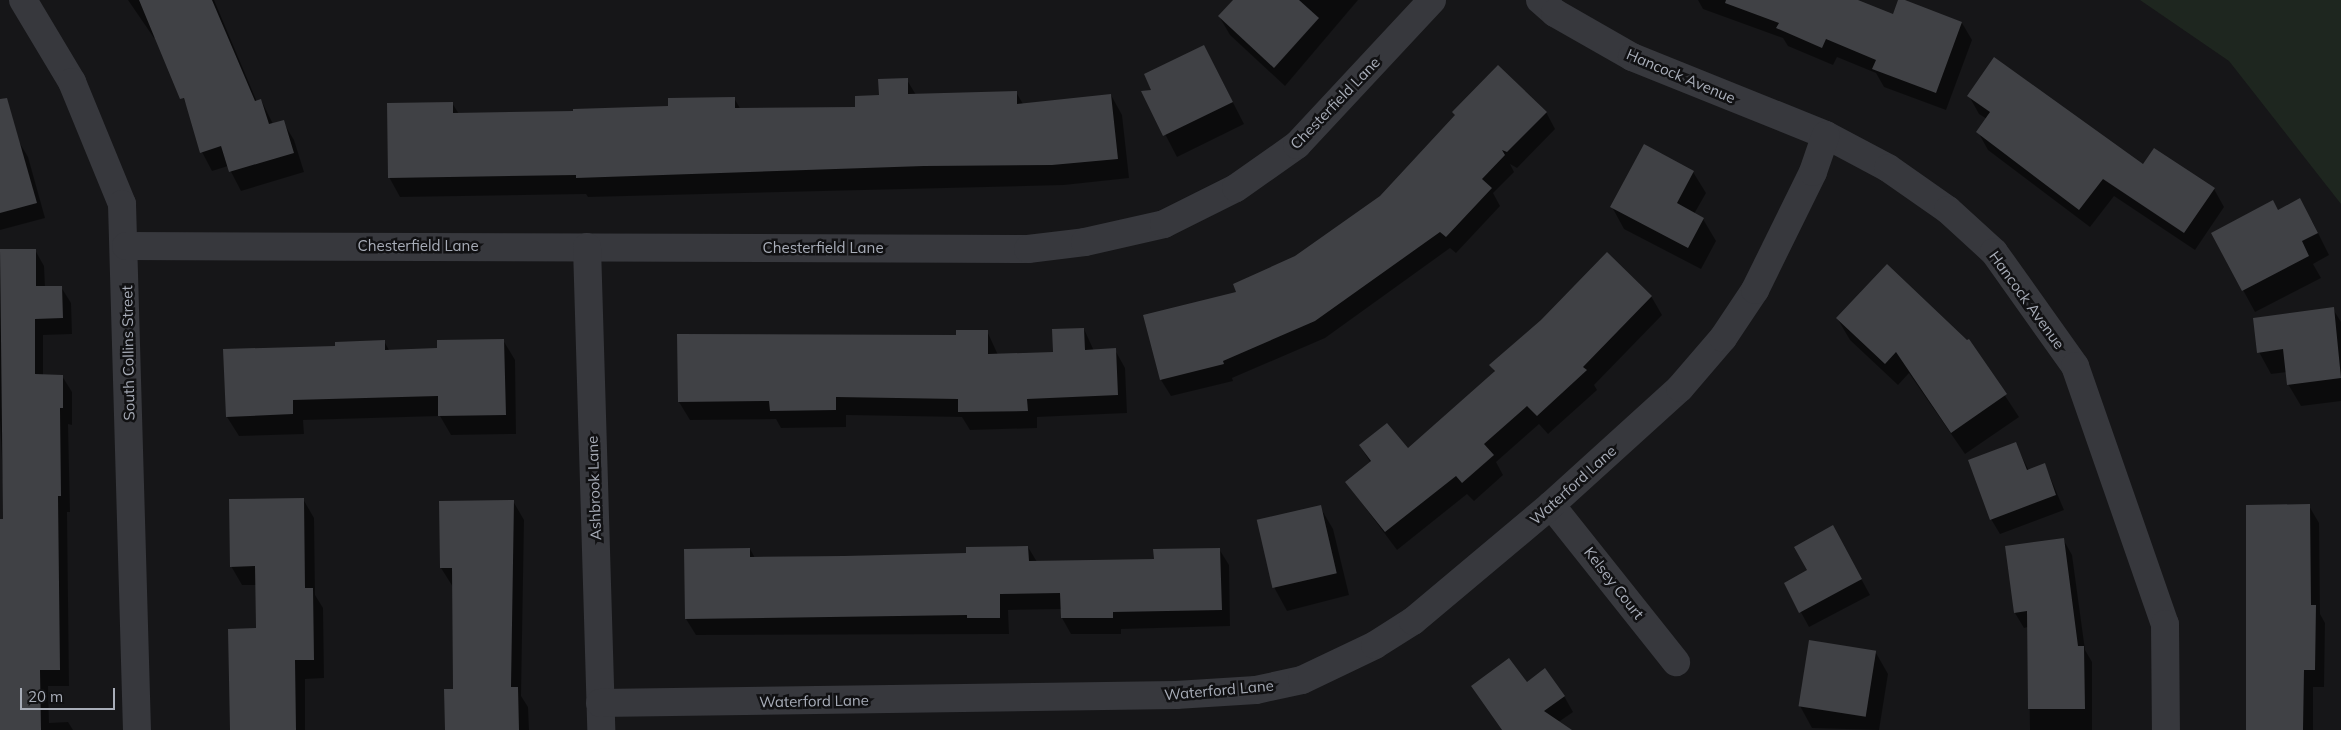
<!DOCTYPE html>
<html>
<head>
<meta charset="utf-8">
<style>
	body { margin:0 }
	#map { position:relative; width:2341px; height:730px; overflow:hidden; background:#161618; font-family:Mulish,sans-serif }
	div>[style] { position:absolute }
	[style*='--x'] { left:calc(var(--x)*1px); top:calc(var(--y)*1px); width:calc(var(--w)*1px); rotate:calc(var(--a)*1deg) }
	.green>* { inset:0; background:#1e261f }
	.shadow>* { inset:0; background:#0007 }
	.building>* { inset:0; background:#404145; transform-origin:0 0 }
	.minor>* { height:28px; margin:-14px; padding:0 14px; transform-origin:14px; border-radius:14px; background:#37383d }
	span { translate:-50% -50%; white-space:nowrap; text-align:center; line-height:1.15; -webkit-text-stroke:5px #111113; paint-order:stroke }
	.street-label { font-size:15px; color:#a8adb8 }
	.scale { position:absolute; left:20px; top:688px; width:95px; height:22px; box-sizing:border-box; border:2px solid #a8adb8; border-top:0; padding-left:6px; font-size:15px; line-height:18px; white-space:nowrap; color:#a8adb8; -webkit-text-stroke:4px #111113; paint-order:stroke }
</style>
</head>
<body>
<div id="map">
	<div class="green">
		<i style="clip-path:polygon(2140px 0,2341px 0,2341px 204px,2229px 61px)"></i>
	</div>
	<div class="shadow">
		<i style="clip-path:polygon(128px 0,214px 0,257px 102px,261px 100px,273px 124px,283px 122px,294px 140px,304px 172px,241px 191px,228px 166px,212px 171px,202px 152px,190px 113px,156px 37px,154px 38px)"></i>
		<i style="clip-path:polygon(1234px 0,1358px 0,1285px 86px,1230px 35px,1219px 16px)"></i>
		<i style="clip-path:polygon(1698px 0,1855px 0,1893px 16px,1901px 0,1962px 23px,1972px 40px,1946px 110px,1884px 87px,1876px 73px,1837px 57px,1833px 65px,1788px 46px,1783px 38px,1703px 9px)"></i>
		<i style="clip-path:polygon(1204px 46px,1244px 124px,1177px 157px,1143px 92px,1153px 91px)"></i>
		<i style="clip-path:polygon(907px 80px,916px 95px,1016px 92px,1023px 104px,1111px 95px,1122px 115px,1129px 178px,1064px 185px,588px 197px,586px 194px,400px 197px,389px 177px,452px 103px,459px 114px,574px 112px,669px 107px,734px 98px,741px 110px,856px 108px)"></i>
		<i style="clip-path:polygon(1969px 96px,2143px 166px,2214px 189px,2224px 207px,2195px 250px,2114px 196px,2090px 227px,1988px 150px,1978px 132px,1987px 119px,1979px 114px)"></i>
		<i style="clip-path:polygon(1546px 112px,1555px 129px,1517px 168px,1510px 164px,1514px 172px,1493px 193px,1500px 206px,1456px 253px,1450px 248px,1325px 338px,1232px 378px,1233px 381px,1171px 396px,1161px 380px,1238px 292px)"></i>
		<i style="clip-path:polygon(19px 142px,28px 157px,45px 218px,0 230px,0 147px)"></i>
		<i style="clip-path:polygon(1693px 172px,1706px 193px,1694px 214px,1703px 219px,1716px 241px,1701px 269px,1624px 229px,1612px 207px)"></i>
		<i style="clip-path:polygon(2278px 211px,2312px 221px,2329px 255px,2313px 264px,2321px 278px,2255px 312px,2212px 233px)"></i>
		<i style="clip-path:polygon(35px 250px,44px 266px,45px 287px,61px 287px,71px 303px,72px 334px,43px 335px,43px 376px,62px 376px,72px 392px,72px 425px,68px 424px,70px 512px,67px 512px,69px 686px,48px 686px,49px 723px,68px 722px,73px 730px,2px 730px,5px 520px,0 420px,0 251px)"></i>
		<i style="clip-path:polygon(1651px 296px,1662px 315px,1594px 385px,1597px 390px,1548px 434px,1539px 424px,1496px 462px,1503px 475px,1474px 501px,1467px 494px,1397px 550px,1347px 483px,1371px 463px,1360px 446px,1408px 450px,1495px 373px,1491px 365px)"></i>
		<i style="clip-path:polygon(2333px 309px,2341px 322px,2341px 401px,2301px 406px,2288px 384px,2287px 372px,2271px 374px,2259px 352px)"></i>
		<i style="clip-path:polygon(1837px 318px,1969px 341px,2019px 417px,1965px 454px,1909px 373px,1898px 385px,1850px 340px)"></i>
		<i style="clip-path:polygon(1084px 329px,1094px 351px,1115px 350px,1125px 368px,1127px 413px,1037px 417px,1037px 428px,970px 430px,962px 417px,846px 415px,846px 427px,781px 428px,776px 419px,690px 420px,679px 402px,987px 331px,998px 355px,1055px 353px)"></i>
		<i style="clip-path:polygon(503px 340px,515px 360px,516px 434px,451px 435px,440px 416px,303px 420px,304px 434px,239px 436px,227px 417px,336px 347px,384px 341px,390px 352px,438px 349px)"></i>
		<i style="clip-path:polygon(2015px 443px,2029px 471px,2045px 465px,2064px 510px,2000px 534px,1991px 519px)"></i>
		<i style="clip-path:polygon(303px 499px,314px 518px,315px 595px,323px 608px,324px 678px,305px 679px,305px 730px,231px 730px,257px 630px,257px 585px,242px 585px,231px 566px)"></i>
		<i style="clip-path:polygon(513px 501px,524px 520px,521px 696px,528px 707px,529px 730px,446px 730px,454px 690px,453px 587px,441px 568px)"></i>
		<i style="clip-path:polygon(2309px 506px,2319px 523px,2320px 614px,2325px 623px,2324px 687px,2313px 687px,2313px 730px,2246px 730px)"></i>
		<i style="clip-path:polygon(1320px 507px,1333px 529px,1349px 595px,1287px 611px,1275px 589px,1258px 522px)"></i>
		<i style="clip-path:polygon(2063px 539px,2072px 555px,2085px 650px,2092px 662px,2092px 730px,2030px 730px,2028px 627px,2024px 628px,2015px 613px)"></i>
		<i style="clip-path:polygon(1841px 542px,1870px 595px,1809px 627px,1785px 583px,1808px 571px)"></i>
		<i style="clip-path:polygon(1028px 547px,1037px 562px,1155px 561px,1219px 549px,1229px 565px,1230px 626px,1121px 629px,1121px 634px,1071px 634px,1062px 618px,1062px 609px,1008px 610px,1009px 634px,696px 635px,686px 619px,750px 549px,755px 558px,968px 554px)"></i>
		<i style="clip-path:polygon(1876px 653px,1888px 674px,1879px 730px,1812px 728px,1800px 706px)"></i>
		<i style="clip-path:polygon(1472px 687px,1564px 696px,1573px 712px,1547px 730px,1502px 730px)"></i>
	</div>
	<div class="building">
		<i style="clip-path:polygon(139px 0,212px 0,255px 101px,261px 99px,269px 124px,284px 120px,294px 153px,229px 172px,221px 146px,200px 153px,184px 98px,180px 99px)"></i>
		<i style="clip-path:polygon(1233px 0,1299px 0,1319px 18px,1274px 68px,1218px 16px)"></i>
		<i style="clip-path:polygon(1726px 0,1858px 0,1893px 14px,1898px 0,1905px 0,1962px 22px,1936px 93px,1872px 69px,1876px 60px,1826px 39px,1822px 48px,1776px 28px,1779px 23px,1725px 3px)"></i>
		<i style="clip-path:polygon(1204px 45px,1233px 102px,1163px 136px,1141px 91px,1151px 90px,1144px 74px)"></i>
		<i style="clip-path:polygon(1994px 57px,2143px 164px,2154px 148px,2215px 188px,2184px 233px,2103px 179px,2079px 210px,1976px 132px,1990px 112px,1967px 96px)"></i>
		<i style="clip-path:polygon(1498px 65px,1547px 112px,1507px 152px,1502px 150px,1505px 155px,1482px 179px,1492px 188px,1446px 237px,1440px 232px,1315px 321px,1223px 361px,1224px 364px,1160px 380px,1143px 315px,1236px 292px,1233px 284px,1295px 256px,1380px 196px,1455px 115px,1452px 112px)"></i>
		<i style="clip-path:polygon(908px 78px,908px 94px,1017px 91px,1017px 104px,1111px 94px,1118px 159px,1052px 165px,924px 166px,576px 178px,576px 175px,388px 178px,387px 103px,453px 102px,453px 113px,573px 111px,573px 109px,668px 106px,668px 98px,735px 97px,735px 108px,855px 107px,855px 96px,879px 95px,878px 79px)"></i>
		<i style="clip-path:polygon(7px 98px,37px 203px,0 213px,0 99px)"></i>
		<i style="clip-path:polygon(1644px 144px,1694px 171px,1677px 203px,1704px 218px,1688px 248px,1610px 207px)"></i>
		<i style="clip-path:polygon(2300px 198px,2318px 233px,2302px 241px,2309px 256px,2242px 291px,2211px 233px,2273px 200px,2278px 210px)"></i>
		<i style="clip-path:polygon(0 249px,36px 249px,36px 286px,62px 286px,63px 318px,35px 319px,35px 374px,63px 375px,63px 408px,60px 408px,61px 496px,58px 496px,60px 670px,40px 670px,41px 730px,0 730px,0 519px,3px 519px)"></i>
		<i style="clip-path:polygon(1607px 252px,1652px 296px,1583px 367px,1587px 370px,1537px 416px,1527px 406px,1484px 444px,1494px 455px,1462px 483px,1456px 476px,1385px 532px,1345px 482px,1371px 461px,1359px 445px,1387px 423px,1408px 448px,1495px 371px,1489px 365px,1541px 320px)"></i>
		<i style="clip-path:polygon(1887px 264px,1967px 340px,1969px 339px,2007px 394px,1951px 433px,1896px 352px,1885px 364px,1836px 318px)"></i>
		<i style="clip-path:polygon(2334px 307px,2341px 378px,2287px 385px,2283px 349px,2257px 353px,2253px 318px)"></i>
		<i style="clip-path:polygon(1084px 328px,1085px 350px,1116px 348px,1118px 395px,1027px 399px,1028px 411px,958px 412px,958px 399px,836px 397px,836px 410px,770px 411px,769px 401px,678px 402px,677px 334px,956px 335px,956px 330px,988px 330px,988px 354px,1053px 352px,1052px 329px)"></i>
		<i style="clip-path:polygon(504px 339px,506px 415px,438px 416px,438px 396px,293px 400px,293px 414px,226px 417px,223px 349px,335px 346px,335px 342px,385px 340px,385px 350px,437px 348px,437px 340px)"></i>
		<i style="clip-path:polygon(2016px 442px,2027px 470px,2045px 463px,2056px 495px,1990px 520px,1968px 460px)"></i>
		<i style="clip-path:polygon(304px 498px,305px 588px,313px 588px,314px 660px,295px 660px,296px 730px,230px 730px,228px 629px,256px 628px,255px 566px,230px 567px,229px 499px)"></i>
		<i style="clip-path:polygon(514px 500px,511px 687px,518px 687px,519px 730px,445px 730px,444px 689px,453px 689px,452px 568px,440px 568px,439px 501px)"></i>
		<i style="clip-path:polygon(2310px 504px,2311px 605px,2316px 605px,2315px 670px,2304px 670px,2303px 730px,2246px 730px,2246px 505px)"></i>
		<i style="left:1321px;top:505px;width:70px;height:66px;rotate:77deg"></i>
		<i style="clip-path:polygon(1833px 525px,1862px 579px,1799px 613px,1784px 583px,1807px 570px,1794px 547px)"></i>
		<i style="clip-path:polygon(2064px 538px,2078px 646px,2084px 646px,2085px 709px,2028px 709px,2027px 611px,2014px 613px,2005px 546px)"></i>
		<i style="clip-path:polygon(1028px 546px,1029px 561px,1154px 559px,1153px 549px,1220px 548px,1222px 610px,1113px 612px,1113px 618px,1061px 618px,1060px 593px,1000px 594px,1000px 618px,967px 618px,967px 615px,685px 619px,684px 549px,750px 548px,750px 557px,844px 556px,966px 553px,966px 547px)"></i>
		<i style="left:1809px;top:640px;width:68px;height:67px;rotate:9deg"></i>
		<i style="clip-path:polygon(1509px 658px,1527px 682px,1545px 668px,1565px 696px,1544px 711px,1572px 730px,1502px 730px,1471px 686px)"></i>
	</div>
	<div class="minor">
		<i style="--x:23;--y:0;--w:96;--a:59.1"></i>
		<i style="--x:72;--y:82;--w:132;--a:67.7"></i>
		<i style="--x:122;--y:204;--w:526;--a:88.37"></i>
		<i style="--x:1540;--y:0;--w:20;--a:41"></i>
		<i style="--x:1555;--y:13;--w:89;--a:29.7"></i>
		<i style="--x:1632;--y:57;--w:209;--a:21.9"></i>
		<i style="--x:1826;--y:135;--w:70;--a:28"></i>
		<i style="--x:1888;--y:168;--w:73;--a:35"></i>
		<i style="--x:1948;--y:210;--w:62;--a:42.4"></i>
		<i style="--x:1994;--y:252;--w:140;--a:54.6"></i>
		<i style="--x:2075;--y:366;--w:273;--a:70.8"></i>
		<i style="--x:2165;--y:624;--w:106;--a:89.5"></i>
		<i style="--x:126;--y:246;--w:902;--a:0.19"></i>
		<i style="--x:1028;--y:249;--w:57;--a:-7"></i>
		<i style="--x:1085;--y:242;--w:81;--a:-12.8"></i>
		<i style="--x:1164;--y:224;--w:80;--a:-26.6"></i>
		<i style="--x:1236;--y:188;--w:75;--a:-35.2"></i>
		<i style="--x:1297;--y:145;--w:198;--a:-47"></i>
		<i style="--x:587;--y:247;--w:483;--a:88.3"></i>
		<i style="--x:1551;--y:505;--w:201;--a:51.5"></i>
		<i style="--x:600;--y:703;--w:576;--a:-0.8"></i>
		<i style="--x:1176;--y:695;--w:80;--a:-3.6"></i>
		<i style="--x:1256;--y:690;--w:47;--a:-12.3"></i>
		<i style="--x:1302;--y:680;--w:81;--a:-25.6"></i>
		<i style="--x:1375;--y:645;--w:45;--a:-32.3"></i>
		<i style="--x:1413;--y:621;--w:180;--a:-40"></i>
		<i style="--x:1551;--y:505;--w:174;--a:-42.2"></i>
		<i style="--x:1680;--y:388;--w:66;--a:-49.3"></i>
		<i style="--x:1723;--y:338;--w:58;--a:-56.3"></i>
		<i style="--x:1755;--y:290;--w:131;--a:-63.8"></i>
		<i style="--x:1813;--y:172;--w:39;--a:-71"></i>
	</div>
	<div class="street-label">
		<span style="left:1681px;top:76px;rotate:23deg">Hancock Avenue</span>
		<span style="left:1335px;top:103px;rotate:-46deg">Chesterfield Lane</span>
		<span style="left:418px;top:246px">Chesterfield Lane</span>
		<span style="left:823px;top:248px">Chesterfield Lane</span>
		<span style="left:2027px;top:300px;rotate:54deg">Hancock Avenue</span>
		<span style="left:128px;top:353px;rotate:-91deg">South Collins Street</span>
		<span style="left:1573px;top:485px;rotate:-42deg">Waterford Lane</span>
		<span style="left:594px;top:488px;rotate:-92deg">Ashbrook Lane</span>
		<span style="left:1614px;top:583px;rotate:52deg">Kelsey Court</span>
		<span style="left:1219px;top:690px;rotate:-5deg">Waterford Lane</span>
		<span style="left:814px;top:701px;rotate:-1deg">Waterford Lane</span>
	</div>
	<div class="scale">20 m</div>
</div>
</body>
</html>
